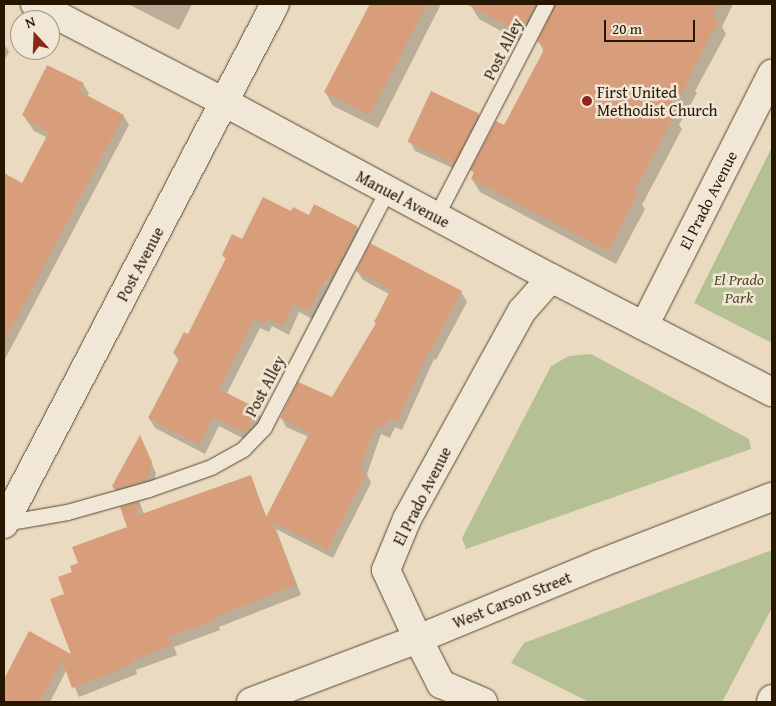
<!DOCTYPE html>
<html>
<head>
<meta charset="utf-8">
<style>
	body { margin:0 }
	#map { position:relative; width:776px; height:706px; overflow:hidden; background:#eadac0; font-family:"Gentium Book Plus",serif }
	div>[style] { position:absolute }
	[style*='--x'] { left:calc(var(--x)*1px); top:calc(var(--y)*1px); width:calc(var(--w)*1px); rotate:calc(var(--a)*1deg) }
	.green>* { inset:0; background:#b5c094 }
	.shadow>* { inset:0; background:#0003 }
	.building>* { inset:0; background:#d89e7c; transform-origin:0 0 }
	.roads { filter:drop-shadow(0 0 1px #584830) drop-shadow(0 0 1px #584830) }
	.lane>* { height:15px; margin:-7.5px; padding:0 7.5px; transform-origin:7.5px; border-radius:7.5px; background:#f1e7d6 }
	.street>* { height:28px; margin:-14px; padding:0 14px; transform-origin:14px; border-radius:14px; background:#f1e7d6 }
	.secondary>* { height:28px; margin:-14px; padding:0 14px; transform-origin:14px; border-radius:14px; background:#f1e7d6 }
	.dots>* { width:14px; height:14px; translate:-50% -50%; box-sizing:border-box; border:2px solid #f1e7d6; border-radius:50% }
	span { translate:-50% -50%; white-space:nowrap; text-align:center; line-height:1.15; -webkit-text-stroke:5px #f1e7d6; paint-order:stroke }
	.street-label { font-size:16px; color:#281700 }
	.poi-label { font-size:16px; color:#281700 }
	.left { translate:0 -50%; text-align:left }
	.park-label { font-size:16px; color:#524a2c; font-style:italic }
	.frame { position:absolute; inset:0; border:5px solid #281700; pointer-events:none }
	.north { position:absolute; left:10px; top:10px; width:50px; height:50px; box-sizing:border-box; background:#f1e7d6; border:1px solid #a19480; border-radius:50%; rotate:340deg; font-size:14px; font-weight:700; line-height:20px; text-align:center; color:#281700 }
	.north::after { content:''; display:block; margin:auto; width:18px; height:22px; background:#8f2418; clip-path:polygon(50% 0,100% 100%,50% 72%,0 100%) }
	.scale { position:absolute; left:604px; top:20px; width:91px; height:22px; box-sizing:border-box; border:2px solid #281700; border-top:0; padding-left:6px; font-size:15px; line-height:18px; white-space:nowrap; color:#281700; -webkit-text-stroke:4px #f1e7d6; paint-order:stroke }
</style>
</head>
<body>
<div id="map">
	<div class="green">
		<i style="clip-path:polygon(772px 147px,772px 343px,694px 303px)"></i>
		<i style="clip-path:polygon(591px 354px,749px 439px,751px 449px,466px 549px,462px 538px,551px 366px,569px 356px)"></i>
		<i style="clip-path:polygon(772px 550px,772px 608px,722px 702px,589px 702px,511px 663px,524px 643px)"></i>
	</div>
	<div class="shadow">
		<i style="clip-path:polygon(128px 4px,192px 4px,179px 30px)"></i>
		<i style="clip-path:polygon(370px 4px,441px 4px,378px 128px,333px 106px,325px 92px)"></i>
		<i style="clip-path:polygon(467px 4px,733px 4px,722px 27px,726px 34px,695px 91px,697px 93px,679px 125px,682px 129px,642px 205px,645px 209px,616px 264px,480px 192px,472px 179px,474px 174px,472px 170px,505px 127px,544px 52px,539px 42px,555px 9px,548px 10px,528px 46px,479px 19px,471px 6px)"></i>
		<i style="clip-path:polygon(4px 44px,9px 52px,4px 61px)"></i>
		<i style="clip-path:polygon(83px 84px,89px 93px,87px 97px,123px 115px,129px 125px,4px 361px,4px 175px,23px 185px,48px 138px,34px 131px,23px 115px)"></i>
		<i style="clip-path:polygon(478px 114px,483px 124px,459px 171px,415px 151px,410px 142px)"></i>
		<i style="clip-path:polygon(315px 206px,357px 227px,362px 237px,314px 320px,299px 312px,289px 335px,272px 326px,269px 332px,260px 328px,227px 393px,257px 410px,262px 419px,250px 442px,219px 426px,205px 454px,155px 428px,149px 418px,179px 361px,174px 353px,189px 336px,226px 260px,223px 255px,243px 241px,292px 213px,309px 217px)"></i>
		<i style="clip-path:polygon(357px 271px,461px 292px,467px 302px,436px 360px,434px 359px,402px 430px,395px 427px,390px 438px,381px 434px,367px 474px,371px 483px,333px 558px,276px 529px,301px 595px,219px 627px,220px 630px,174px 647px,177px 655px,136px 670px,137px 674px,79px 697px,67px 669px,50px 702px,4px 702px,4px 682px,29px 633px,73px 657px,66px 595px,79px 564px,129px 528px,122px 508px,140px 503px,144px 514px,250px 477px,267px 518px,309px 437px,286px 427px,281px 417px,332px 399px,377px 324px,375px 322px,389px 294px,363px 280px)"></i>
		<i style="clip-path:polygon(144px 446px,156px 473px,152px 489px,120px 498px,115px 489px)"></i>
	</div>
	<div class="building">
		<i style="clip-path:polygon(370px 4px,427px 4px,370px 115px,324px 92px)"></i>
		<i style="clip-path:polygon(466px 4px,536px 4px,521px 33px)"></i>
		<i style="clip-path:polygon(555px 4px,719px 4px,713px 16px,719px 20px,688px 78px,690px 78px,671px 113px,675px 115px,634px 192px,638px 195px,608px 251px,471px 179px,474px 172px,470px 170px,496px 121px,504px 125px,546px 46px,537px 42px)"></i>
		<i style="clip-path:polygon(47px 65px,84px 83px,79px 91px,124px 115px,4px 342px,4px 173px,22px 183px,49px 132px,27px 121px,28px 119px,22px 115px)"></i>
		<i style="left:431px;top:91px;width:53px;height:56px;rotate:25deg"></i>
		<i style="clip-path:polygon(263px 197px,291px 211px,293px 207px,309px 215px,314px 204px,357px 226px,332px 277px,328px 275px,308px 311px,294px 304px,283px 326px,267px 318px,264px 324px,254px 319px,219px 389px,258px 409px,246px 433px,213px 417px,199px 445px,148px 418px,180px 357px,173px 353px,184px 332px,188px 334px,226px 258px,222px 255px,232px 234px,242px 239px)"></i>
		<i style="clip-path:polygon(370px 243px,462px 291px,431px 351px,429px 350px,397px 422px,389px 418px,384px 429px,376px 426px,360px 469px,367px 472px,328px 550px,272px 521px,296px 585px,215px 617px,216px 620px,169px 637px,172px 645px,132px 661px,133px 664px,72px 688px,62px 660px,40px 702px,4px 702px,4px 679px,29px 631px,71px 654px,50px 599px,64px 594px,58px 577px,72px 572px,70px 566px,78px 563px,72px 547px,127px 527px,120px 507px,140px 501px,136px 516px,251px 475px,266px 517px,310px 432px,280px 418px,298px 382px,332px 397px,376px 323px,374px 322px,391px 289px,356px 271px)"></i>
		<i style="clip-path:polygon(140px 435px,152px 462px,147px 480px,114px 489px,112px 486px)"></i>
	</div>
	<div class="roads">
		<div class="lane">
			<i style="--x:436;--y:216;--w:239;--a:-62.6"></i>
			<i style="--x:4;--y:523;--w:64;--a:-9.9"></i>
			<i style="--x:67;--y:512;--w:85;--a:-15.7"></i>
			<i style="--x:149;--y:489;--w:66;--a:-19.5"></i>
			<i style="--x:211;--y:467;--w:37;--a:-29"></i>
			<i style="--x:243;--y:449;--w:30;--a:-46"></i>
			<i style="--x:264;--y:427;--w:266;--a:-62.5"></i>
		</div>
		<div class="street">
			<i style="--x:35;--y:4;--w:213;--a:27.4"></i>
			<i style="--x:224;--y:102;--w:371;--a:28.3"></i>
			<i style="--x:4;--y:524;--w:586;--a:-62.47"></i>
			<i style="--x:418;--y:639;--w:51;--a:62.9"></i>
			<i style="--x:441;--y:684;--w:46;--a:23.2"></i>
			<i style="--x:771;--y:702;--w:3;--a:-72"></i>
		</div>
		<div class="secondary">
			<i style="--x:644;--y:326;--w:283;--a:-63.1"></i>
			<i style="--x:418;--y:639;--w:76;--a:-114.9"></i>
			<i style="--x:386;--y:570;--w:55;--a:-67.6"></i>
			<i style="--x:407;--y:519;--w:238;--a:-61.1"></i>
			<i style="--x:522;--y:311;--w:44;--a:-48.7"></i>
			<i style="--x:551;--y:278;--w:249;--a:27.3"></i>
			<i style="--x:251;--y:702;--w:178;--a:-20.7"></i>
			<i style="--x:418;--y:639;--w:196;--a:-22.5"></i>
			<i style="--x:599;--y:564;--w:186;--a:-21.2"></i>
		</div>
	</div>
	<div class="dots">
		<i style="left:587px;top:101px;background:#8f2418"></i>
	</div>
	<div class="street-label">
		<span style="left:503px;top:49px;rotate:-63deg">Post Alley</span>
		<span style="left:403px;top:199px;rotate:28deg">Manuel Avenue</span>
		<span style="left:708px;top:200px;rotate:-63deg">El Prado Avenue</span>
		<span style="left:140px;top:264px;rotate:-62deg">Post Avenue</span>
		<span style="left:265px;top:386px;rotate:-62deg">Post Alley</span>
		<span style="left:422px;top:496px;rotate:-63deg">El Prado Avenue</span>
		<span style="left:512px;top:600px;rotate:-22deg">West Carson Street</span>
	</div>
	<div class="poi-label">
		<span class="left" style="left:597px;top:101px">First United<br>Methodist Church</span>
	</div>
	<div class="park-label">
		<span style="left:739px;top:288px">El Prado<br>Park</span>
	</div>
	<div class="frame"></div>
	<div class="north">N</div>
	<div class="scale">20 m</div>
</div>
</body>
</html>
